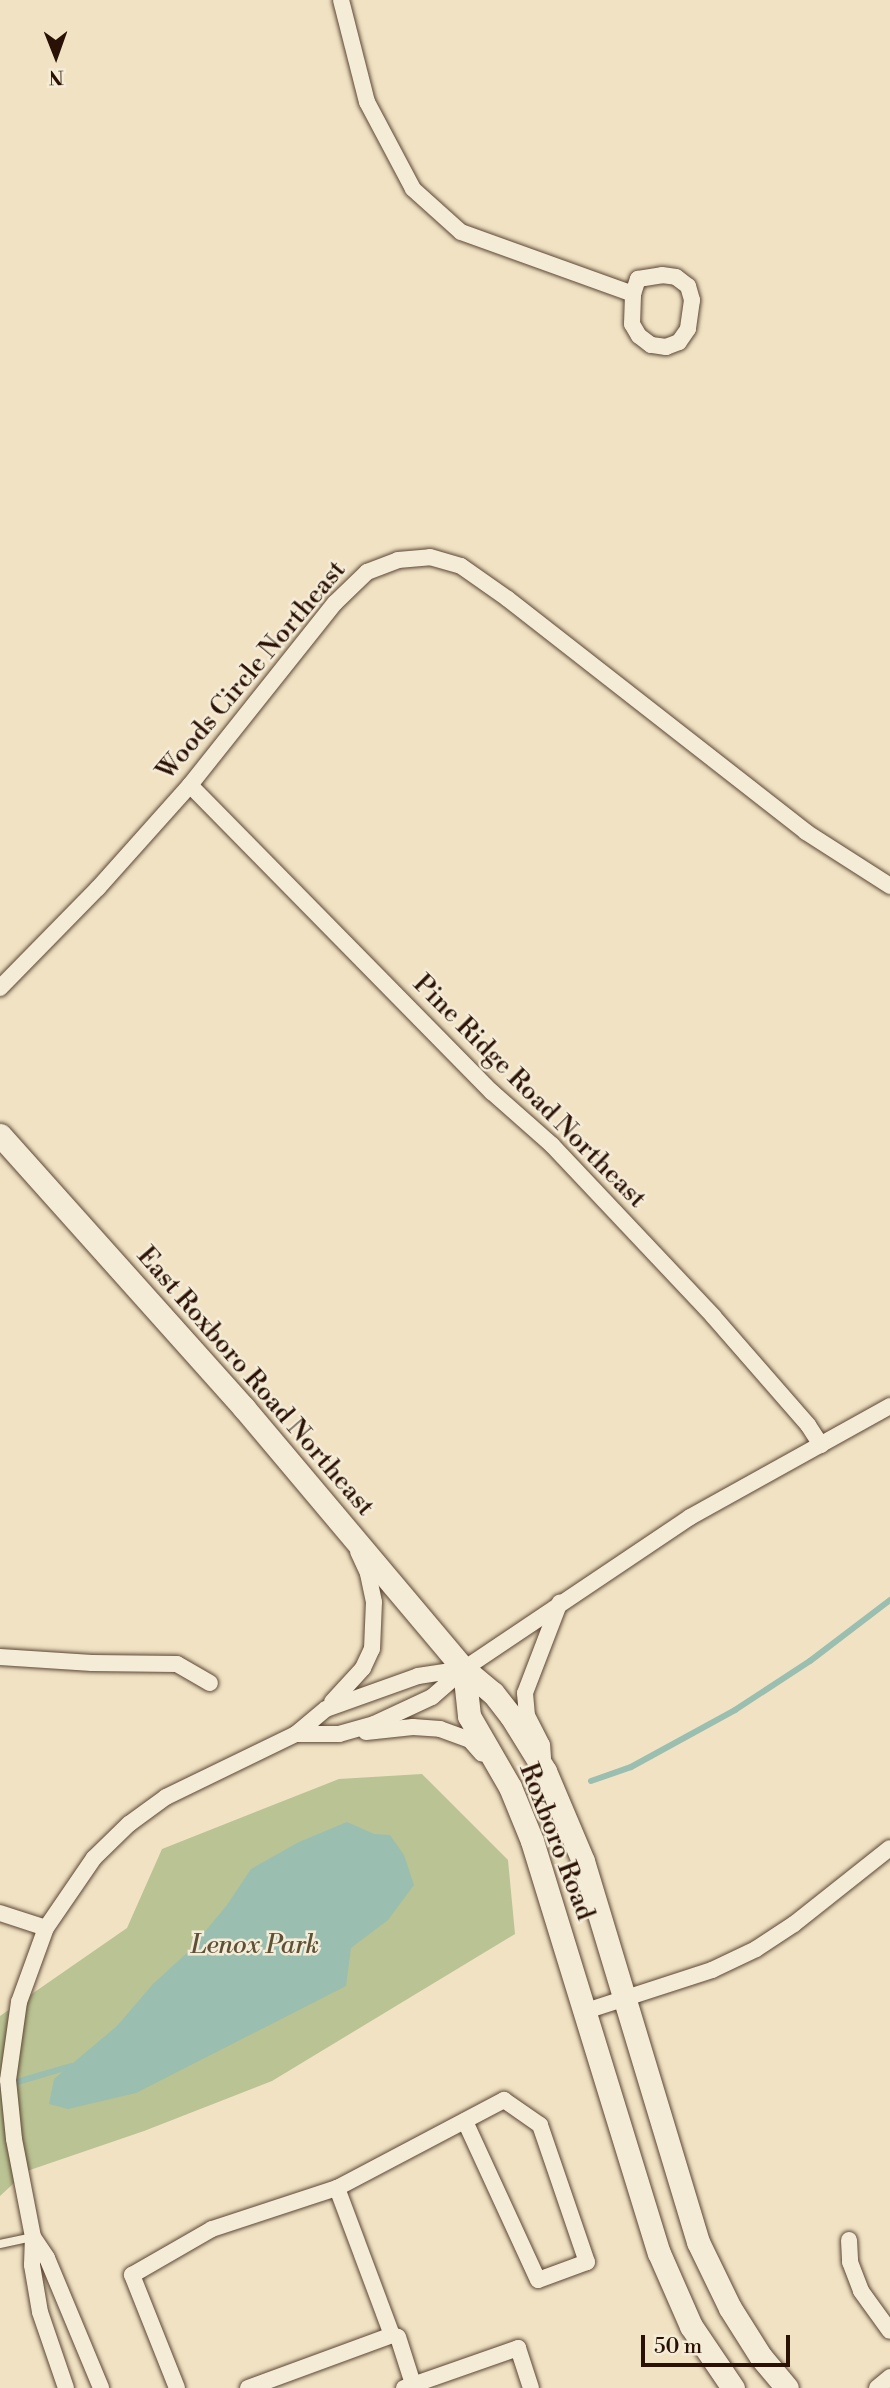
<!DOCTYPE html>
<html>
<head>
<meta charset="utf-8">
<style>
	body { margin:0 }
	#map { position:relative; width:890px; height:2388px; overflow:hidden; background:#f0e2c3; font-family:"Libre Bodoni",serif }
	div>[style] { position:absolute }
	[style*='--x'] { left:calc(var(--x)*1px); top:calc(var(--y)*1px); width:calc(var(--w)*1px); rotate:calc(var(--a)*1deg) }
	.green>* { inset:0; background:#bac393 }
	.water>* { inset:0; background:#9abeb0 }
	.stream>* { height:6px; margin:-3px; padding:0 3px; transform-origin:3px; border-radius:3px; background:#9abeb0 }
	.roads { filter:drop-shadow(0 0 2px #5b4634) drop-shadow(0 0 2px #5b4634) }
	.service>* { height:8px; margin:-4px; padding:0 4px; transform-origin:4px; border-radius:4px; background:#f5ecd8 }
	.minor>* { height:16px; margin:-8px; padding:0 8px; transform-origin:8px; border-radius:8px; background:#f5ecd8 }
	.secondary>* { height:23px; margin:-11.5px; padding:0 11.5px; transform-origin:11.5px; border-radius:11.5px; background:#f5ecd8 }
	span { translate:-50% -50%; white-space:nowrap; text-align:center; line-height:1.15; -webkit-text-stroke:5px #f5ecd8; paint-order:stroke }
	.street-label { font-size:26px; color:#291205 }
	.park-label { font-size:26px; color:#5c5037; font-style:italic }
	.north { position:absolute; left:21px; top:21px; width:70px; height:70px; -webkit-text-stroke:5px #f5ecd8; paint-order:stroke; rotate:179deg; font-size:19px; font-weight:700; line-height:28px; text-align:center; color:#291205 }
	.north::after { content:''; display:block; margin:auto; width:24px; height:32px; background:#291205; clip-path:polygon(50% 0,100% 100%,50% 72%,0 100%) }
	.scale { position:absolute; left:641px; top:2335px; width:149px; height:32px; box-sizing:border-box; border:4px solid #291205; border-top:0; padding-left:9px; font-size:21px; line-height:24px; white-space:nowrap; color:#291205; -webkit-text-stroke:5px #f5ecd8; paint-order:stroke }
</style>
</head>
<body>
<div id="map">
	<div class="green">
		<i style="clip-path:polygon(422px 1774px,508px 1860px,515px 1934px,272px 2081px,144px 2131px,27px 2171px,0 2196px,0 2016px,127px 1928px,162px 1849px,339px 1779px)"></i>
	</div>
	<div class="water">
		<i style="clip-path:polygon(347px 1822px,374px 1834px,390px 1835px,404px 1855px,414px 1885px,388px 1920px,351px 1948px,346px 1986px,136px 2093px,68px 2109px,49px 2104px,54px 2079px,117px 2026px,153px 1984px,188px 1952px,227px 1905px,251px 1869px,299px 1842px)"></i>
	</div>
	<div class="stream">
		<i style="--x:591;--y:1781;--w:42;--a:-19.3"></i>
		<i style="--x:631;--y:1767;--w:119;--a:-28.7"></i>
		<i style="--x:735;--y:1710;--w:90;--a:-33.2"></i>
		<i style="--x:810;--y:1661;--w:101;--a:-37.3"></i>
		<i style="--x:0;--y:2087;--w:75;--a:-16.3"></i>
	</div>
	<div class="roads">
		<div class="service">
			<i style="--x:0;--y:2244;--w:34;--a:-12"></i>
		</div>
		<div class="minor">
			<i style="--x:341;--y:0;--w:105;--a:75.7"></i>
			<i style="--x:367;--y:102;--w:98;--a:62.1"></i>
			<i style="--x:413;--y:189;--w:64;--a:41.9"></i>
			<i style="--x:461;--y:232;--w:183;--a:19.8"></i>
			<i style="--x:662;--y:275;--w:14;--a:8"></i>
			<i style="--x:676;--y:277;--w:15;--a:37"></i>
			<i style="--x:688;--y:286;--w:15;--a:74"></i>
			<i style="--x:692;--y:300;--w:29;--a:98"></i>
			<i style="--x:688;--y:329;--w:16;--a:125"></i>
			<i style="--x:679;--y:342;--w:14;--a:159"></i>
			<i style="--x:666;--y:347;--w:15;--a:-172"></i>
			<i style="--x:651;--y:345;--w:15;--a:-143"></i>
			<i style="--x:639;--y:336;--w:14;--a:-120"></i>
			<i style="--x:632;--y:324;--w:30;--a:-88"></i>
			<i style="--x:633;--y:294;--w:16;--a:-72"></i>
			<i style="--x:638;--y:279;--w:24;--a:-9"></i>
			<i style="--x:190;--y:785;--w:431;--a:45.5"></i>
			<i style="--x:492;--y:1092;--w:80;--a:41.5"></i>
			<i style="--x:552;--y:1145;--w:235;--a:46.7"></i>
			<i style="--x:713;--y:1316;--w:145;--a:48.9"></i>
			<i style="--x:808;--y:1425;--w:24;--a:57"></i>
			<i style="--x:0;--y:988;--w:140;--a:-45.6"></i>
			<i style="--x:98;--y:888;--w:138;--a:-48.2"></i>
			<i style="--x:190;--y:785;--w:233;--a:-51.5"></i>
			<i style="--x:335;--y:603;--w:45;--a:-44.1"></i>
			<i style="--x:367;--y:572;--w:33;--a:-21"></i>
			<i style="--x:398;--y:560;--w:32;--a:-5"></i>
			<i style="--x:430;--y:557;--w:32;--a:16"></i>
			<i style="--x:461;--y:566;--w:57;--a:35.1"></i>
			<i style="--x:508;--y:599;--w:378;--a:38"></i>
			<i style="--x:806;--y:832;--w:100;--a:32.7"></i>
			<i style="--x:0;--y:1657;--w:92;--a:3.7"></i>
			<i style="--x:92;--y:1663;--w:85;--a:0.7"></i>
			<i style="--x:177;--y:1664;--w:38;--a:30"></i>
			<i style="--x:332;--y:1702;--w:46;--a:-47.6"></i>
			<i style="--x:363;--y:1668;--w:21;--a:-65"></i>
			<i style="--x:372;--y:1649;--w:47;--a:-87.6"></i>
			<i style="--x:374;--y:1602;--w:30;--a:-102"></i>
			<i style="--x:368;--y:1573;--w:23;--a:-115"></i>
			<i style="--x:366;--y:1732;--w:47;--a:-6.1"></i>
			<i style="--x:413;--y:1727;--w:27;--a:4"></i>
			<i style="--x:440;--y:1729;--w:32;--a:20"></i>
			<i style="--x:470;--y:1740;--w:18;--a:49"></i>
			<i style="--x:296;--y:1734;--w:43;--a:0"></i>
			<i style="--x:339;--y:1734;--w:36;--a:-16"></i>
			<i style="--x:374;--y:1724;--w:64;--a:-25"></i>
			<i style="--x:432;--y:1697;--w:43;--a:-41.2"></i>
			<i style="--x:464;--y:1669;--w:272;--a:-33.9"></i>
			<i style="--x:690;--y:1517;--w:229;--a:-29"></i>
			<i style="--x:543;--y:1758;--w:13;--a:-94"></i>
			<i style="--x:542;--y:1745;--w:33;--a:-117"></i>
			<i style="--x:527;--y:1716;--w:23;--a:-95"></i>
			<i style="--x:525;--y:1693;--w:97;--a:-69"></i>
			<i style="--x:0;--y:1913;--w:48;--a:18.1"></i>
			<i style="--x:586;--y:2011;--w:133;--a:-18"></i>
			<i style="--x:712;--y:1970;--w:49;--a:-25.5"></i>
			<i style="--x:756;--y:1949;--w:45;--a:-33.3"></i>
			<i style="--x:794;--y:1924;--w:122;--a:-38.4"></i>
			<i style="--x:337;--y:2188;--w:157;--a:69.5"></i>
			<i style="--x:33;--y:2237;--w:25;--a:56"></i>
			<i style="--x:47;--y:2258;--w:141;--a:67.4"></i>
			<i style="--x:849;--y:2240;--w:22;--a:87"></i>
			<i style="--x:850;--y:2262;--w:31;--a:69"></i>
			<i style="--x:861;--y:2291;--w:49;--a:54.1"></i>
			<i style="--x:66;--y:2388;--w:80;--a:-108.9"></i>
			<i style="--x:40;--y:2312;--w:48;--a:-99.7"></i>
			<i style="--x:32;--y:2265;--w:28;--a:-88"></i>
			<i style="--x:33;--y:2237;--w:100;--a:-101"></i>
			<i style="--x:14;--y:2139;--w:59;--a:-95.8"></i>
			<i style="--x:8;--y:2080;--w:79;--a:-82"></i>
			<i style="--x:19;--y:2002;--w:79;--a:-70"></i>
			<i style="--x:46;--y:1928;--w:85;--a:-55.6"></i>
			<i style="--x:94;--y:1858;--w:49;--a:-44.2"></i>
			<i style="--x:129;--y:1824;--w:46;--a:-36.1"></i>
			<i style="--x:166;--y:1797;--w:144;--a:-25.9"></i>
			<i style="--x:296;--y:1734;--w:39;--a:-40"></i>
			<i style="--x:326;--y:1709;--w:98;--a:-19.7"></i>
			<i style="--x:418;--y:1676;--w:47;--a:-8.7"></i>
			<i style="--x:177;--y:2388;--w:122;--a:-111.7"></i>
			<i style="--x:132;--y:2275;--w:92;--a:-29.9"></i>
			<i style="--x:212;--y:2229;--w:132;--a:-18.2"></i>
			<i style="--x:337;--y:2188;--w:189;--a:-27.8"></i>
			<i style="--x:504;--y:2100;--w:44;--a:34.8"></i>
			<i style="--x:540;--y:2125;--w:145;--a:71.1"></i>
			<i style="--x:587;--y:2262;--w:52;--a:159.8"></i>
			<i style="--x:538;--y:2280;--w:175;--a:-114.7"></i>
			<i style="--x:248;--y:2388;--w:153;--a:-20.2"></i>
			<i style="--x:392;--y:2335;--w:6;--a:18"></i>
			<i style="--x:398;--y:2337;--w:49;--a:72.3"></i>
			<i style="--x:404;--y:2388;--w:121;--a:-19.3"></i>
			<i style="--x:518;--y:2348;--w:42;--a:72"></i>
			<i style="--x:877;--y:2388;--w:17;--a:-40"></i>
		</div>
		<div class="secondary">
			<i style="--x:0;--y:1135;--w:366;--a:48.2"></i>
			<i style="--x:244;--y:1408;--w:341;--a:49.9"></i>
			<i style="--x:464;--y:1669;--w:38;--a:40"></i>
			<i style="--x:493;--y:1693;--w:29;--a:52"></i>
			<i style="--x:511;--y:1716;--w:65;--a:58.3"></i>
			<i style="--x:545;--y:1771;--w:98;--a:67.1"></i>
			<i style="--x:583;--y:1861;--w:398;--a:73.2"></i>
			<i style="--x:698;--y:2242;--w:73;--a:64.1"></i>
			<i style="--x:730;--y:2308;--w:58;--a:57.7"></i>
			<i style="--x:761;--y:2357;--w:40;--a:50"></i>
			<i style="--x:464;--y:1669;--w:47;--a:83.9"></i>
			<i style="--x:469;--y:1716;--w:82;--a:60"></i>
			<i style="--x:510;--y:1787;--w:58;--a:67.8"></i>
			<i style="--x:532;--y:1841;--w:431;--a:72.9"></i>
			<i style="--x:659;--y:2253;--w:80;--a:66.3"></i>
			<i style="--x:691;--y:2326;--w:75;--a:55.9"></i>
		</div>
	</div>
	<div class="street-label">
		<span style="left:252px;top:671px;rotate:-50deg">Woods Circle Northeast</span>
		<span style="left:529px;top:1092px;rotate:45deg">Pine Ridge Road Northeast</span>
		<span style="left:255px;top:1382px;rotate:49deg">East Roxboro Road Northeast</span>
		<span style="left:556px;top:1842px;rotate:69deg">Roxboro Road</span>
	</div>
	<div class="park-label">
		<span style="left:255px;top:1946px">Lenox Park</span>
	</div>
	<div class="north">N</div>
	<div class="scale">50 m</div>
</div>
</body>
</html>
